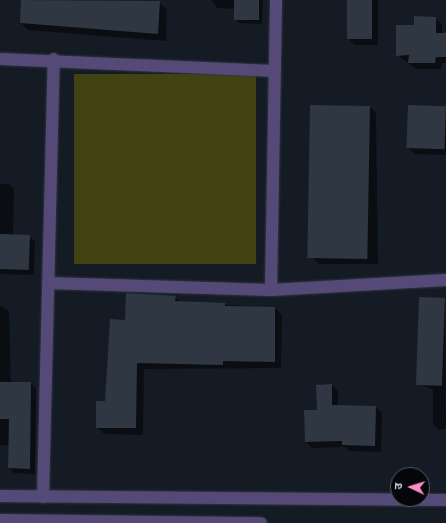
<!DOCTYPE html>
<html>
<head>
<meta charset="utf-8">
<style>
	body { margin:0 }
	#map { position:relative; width:446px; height:523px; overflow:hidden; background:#141b25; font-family:Overpass,"Noto Sans Devanagari",sans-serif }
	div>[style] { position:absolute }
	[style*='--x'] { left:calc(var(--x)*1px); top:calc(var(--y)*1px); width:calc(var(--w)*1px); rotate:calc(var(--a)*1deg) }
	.green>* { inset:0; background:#414412; transform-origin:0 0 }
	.shadow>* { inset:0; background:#0007 }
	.building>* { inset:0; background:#2f3742; transform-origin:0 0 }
	.roads { filter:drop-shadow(0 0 1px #2f363f) drop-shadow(0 0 1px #2f363f) }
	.minor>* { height:12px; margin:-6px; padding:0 6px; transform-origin:6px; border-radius:6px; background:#554a77 }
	span { translate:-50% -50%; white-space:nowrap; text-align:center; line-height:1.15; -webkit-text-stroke:3px #04060a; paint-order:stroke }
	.north { position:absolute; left:390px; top:467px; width:40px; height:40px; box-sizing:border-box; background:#04060a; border:1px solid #575b60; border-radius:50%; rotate:274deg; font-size:11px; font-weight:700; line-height:16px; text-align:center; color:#d4dae1 }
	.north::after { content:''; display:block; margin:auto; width:14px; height:18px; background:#fc8fc2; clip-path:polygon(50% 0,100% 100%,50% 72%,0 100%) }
</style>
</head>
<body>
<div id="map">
	<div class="green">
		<i style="left:256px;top:74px;width:190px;height:182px;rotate:90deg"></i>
	</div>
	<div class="shadow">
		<i style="clip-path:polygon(22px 0,159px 2px,167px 10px,166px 41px,28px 30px,21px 23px)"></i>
		<i style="clip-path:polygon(212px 0,263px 0,262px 24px,239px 23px,235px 19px,235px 9px,217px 8px)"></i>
		<i style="clip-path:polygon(348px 0,378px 0,378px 45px,354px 45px,348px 38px)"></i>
		<i style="clip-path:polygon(435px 18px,442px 24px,442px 34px,446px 34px,446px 63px,442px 63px,441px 69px,416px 69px,397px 55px,415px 26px)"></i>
		<i style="clip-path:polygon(370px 107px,376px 113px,378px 264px,319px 264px,313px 258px)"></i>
		<i style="clip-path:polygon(446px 107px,446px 155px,415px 154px,408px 148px)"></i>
		<i style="clip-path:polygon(0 184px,9px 184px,14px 189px,13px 235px,29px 236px,35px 241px,34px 275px,0 274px)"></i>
		<i style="clip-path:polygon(175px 297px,181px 302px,275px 308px,282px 315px,281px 368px,144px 369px,143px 435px,104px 434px,97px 427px,106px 402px,126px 321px)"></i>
		<i style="clip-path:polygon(445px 299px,446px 429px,438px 429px,433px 424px,433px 390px,421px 385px)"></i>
		<i style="clip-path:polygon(0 306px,9px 311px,11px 383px,31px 383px,36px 389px,35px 474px,14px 473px,9px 468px,10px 446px,0 445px)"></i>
		<i style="clip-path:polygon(332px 385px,338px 391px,338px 406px,376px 407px,382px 413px,381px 452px,349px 451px,345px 447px,312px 448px,306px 442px)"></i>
	</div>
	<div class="building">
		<i style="clip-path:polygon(21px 0,160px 1px,158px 34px,20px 23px)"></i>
		<i style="left:234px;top:0;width:25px;height:20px"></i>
		<i style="left:347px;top:0;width:25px;height:39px"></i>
		<i style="clip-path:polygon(414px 16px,436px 17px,436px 33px,446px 33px,446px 57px,436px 57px,435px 63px,408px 63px,409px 55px,396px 56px,396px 25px,414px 25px)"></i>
		<i style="left:310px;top:105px;width:60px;height:153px;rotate:1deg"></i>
		<i style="left:408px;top:105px;width:38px;height:43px;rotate:2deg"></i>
		<i style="left:0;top:234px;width:30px;height:35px;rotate:2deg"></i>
		<i style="clip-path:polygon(126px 293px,176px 296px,175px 301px,225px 303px,225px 306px,275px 307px,275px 362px,223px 361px,223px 365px,137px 363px,136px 428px,96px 428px,96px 401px,105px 401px,110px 319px,125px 320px)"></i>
		<i style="left:419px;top:297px;width:26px;height:88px;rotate:2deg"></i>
		<i style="clip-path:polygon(0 382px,31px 382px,30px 469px,8px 468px,9px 419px,0 419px)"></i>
		<i style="clip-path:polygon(332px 384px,332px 405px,376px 406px,375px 446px,342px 445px,342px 441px,305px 442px,304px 410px,317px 410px,316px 385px)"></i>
	</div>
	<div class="roads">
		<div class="minor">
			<i style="--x:0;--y:59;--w:272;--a:2.5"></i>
			<i style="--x:48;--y:283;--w:223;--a:1.8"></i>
			<i style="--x:271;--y:290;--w:175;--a:-3.3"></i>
			<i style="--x:271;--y:290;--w:290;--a:-89"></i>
			<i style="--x:0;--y:496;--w:446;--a:0.5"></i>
			<i style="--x:43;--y:497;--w:438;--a:-88.6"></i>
			<i style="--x:0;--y:520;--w:261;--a:0.7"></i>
		</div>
	</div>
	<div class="north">उ</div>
</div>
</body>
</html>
